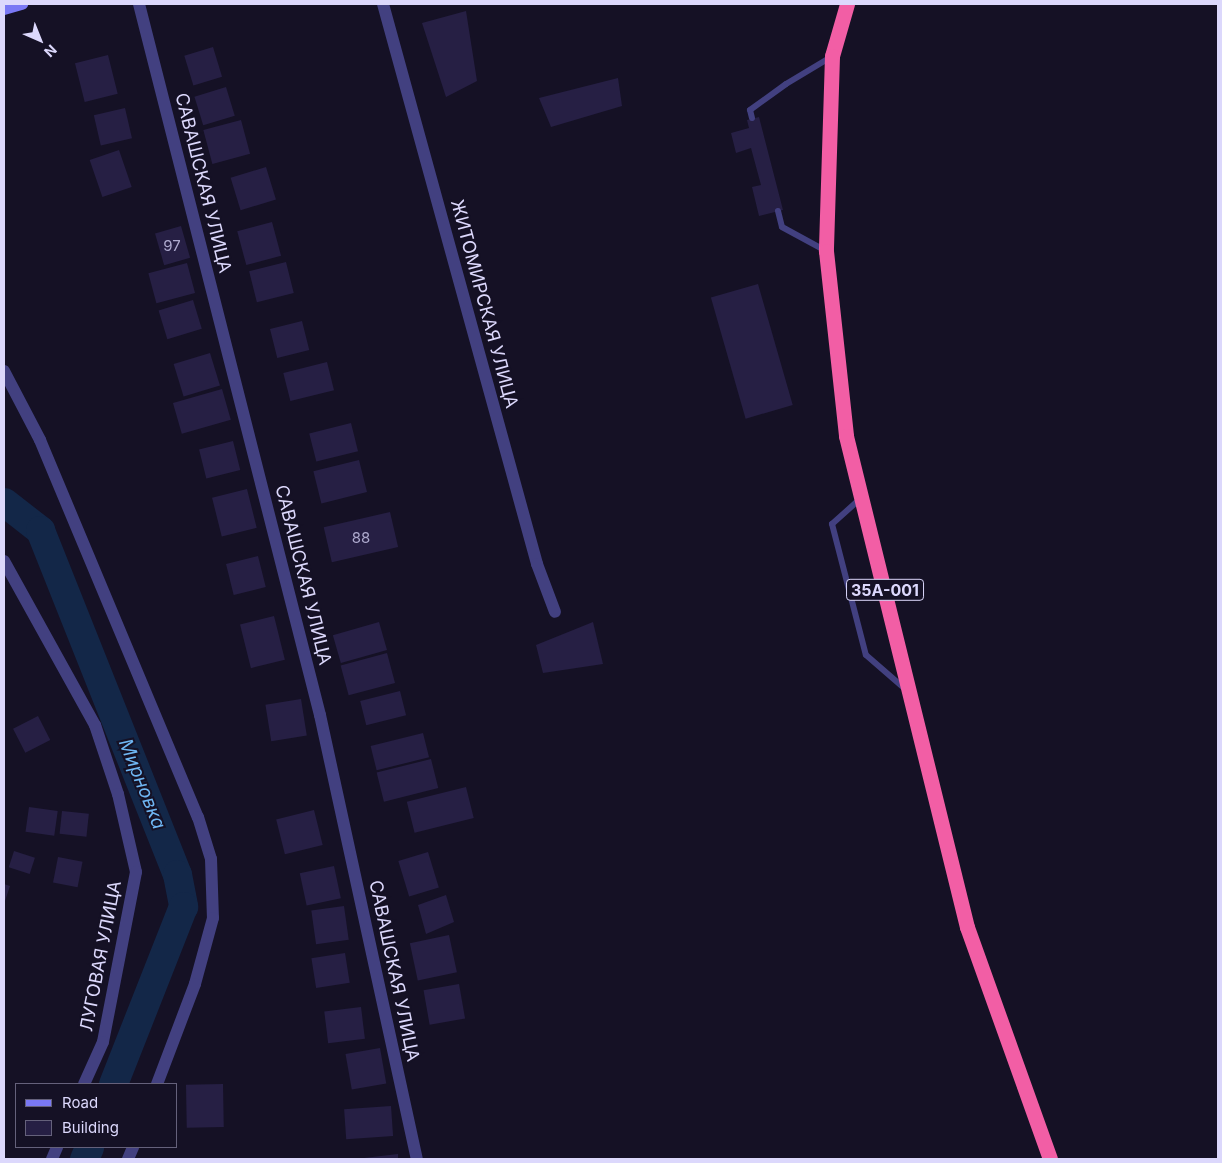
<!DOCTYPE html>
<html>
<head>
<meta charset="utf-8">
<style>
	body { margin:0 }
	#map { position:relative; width:1222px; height:1163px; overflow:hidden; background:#151125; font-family:Inter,sans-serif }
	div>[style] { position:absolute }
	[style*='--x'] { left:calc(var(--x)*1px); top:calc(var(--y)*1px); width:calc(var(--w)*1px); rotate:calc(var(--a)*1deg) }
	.river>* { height:29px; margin:-14.5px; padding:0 14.5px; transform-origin:14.5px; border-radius:14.5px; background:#132748 }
	.building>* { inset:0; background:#261f44; transform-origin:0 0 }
	.lane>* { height:6px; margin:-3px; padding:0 3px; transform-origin:3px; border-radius:3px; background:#424080 }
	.street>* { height:12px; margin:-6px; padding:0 6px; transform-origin:6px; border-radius:6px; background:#424080 }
	.secondary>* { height:12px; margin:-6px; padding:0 6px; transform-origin:6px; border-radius:6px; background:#7a78f4 }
	.highway>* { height:15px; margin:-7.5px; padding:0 7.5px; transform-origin:7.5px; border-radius:7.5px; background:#f25ea5 }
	span { translate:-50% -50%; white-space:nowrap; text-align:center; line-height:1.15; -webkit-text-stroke:4px #151125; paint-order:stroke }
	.number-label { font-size:15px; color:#aeaace }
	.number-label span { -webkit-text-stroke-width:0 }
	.shield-label span { padding:1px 4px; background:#151125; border:1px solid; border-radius:4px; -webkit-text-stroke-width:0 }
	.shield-label { font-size:16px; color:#dcd8fc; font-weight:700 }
	.street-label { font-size:18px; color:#dcd8fc }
	.water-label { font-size:19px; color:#6fb6f3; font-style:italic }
	.frame { position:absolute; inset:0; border:5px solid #dcd8fc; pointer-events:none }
	.legend { position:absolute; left:15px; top:1083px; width:162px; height:65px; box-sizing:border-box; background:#151125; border:1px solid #65617b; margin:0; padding:6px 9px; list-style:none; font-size:15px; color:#dcd8fc }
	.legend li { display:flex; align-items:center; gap:10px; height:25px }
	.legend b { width:25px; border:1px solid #65617b }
	.north { position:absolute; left:15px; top:15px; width:50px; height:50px; -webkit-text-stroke:4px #151125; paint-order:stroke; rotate:136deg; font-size:14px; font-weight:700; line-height:20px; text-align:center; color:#dcd8fc }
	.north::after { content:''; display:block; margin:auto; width:18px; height:22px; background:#dcd8fc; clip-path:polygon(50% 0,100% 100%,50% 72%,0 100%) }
</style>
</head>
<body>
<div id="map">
	<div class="river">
		<i style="--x:4;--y:502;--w:46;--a:37.9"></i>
		<i style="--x:40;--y:530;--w:370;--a:68.3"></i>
		<i style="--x:177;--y:874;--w:33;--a:79"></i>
		<i style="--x:183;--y:906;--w:191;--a:111.5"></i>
		<i style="--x:84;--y:1159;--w:13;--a:-67"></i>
	</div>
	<div class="building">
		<i style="clip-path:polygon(466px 11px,477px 81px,446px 97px,422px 23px)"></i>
		<i style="left:213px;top:47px;width:31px;height:30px;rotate:73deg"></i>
		<i style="left:108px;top:55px;width:40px;height:34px;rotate:76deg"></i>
		<i style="clip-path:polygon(618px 78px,622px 106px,551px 127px,539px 98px)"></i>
		<i style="left:226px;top:87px;width:30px;height:33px;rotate:73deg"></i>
		<i style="left:125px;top:108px;width:31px;height:32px;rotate:77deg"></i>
		<i style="clip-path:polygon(759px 117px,783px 210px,759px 216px,752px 187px,761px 185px,751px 148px,736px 153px,731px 133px,749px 128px,747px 120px)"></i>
		<i style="left:241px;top:120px;width:35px;height:39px;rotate:75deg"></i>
		<i style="left:119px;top:150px;width:39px;height:31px;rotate:71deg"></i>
		<i style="left:266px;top:167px;width:34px;height:37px;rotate:73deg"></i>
		<i style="left:272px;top:222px;width:35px;height:36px;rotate:75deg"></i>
		<i style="left:181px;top:226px;width:33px;height:27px;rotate:74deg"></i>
		<i style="left:286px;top:262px;width:32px;height:38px;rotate:76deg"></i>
		<i style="left:187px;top:263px;width:31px;height:40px;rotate:75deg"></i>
		<i style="left:758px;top:284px;width:126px;height:49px;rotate:74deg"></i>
		<i style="left:193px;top:300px;width:30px;height:36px;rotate:73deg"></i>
		<i style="left:302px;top:321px;width:30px;height:33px;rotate:76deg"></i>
		<i style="left:210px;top:353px;width:34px;height:38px;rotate:73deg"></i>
		<i style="left:327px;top:362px;width:29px;height:45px;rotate:76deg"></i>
		<i style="left:222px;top:389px;width:32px;height:51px;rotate:74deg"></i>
		<i style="left:351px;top:423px;width:29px;height:43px;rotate:76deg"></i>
		<i style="left:233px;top:441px;width:30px;height:35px;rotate:76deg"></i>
		<i style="left:359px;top:460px;width:33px;height:47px;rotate:76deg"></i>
		<i style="left:247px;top:489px;width:40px;height:36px;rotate:76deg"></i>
		<i style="left:390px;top:512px;width:36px;height:68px;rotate:77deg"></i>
		<i style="left:258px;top:556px;width:32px;height:33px;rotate:76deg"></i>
		<i style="left:274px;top:616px;width:45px;height:35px;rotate:76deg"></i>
		<i style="left:379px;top:622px;width:29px;height:48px;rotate:74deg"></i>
		<i style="clip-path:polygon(593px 622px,603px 664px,543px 673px,536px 645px)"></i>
		<i style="left:387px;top:653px;width:31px;height:48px;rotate:75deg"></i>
		<i style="left:400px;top:691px;width:25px;height:41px;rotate:76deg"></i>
		<i style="left:301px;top:699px;width:37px;height:36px;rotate:81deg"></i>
		<i style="left:38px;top:716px;width:27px;height:28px;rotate:63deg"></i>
		<i style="left:423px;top:733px;width:25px;height:54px;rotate:76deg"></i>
		<i style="left:431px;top:759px;width:30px;height:56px;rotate:76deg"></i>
		<i style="left:466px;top:787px;width:32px;height:61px;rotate:76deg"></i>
		<i style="left:29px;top:807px;width:29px;height:25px;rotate:8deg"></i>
		<i style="left:314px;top:810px;width:36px;height:39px;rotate:76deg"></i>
		<i style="left:62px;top:811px;width:27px;height:23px;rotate:6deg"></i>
		<i style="left:14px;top:851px;width:22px;height:17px;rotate:18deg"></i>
		<i style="left:428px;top:852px;width:37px;height:31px;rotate:73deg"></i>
		<i style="left:58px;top:857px;width:25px;height:26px;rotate:11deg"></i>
		<i style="left:334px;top:866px;width:33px;height:35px;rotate:78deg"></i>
		<i style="clip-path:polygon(4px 884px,10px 886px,4px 904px)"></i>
		<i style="clip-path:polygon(446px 895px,454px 922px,426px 934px,418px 905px)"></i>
		<i style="left:344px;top:906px;width:34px;height:33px;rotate:82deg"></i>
		<i style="left:449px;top:935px;width:38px;height:40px;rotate:78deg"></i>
		<i style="left:345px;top:953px;width:30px;height:34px;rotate:81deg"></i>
		<i style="left:459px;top:984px;width:35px;height:36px;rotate:80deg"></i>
		<i style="left:361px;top:1007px;width:32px;height:37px;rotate:83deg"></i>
		<i style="left:380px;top:1048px;width:36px;height:35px;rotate:80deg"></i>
		<i style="left:223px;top:1084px;width:43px;height:37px;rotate:89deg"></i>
		<i style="left:391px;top:1106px;width:30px;height:47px;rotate:86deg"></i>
		<i style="clip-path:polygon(398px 1154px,398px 1159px,364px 1159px,364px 1158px)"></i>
	</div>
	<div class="lane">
		<i style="--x:752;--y:118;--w:8;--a:-104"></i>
		<i style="--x:750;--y:110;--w:44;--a:-35.8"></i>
		<i style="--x:786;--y:84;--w:52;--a:-31"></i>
		<i style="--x:778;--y:211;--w:16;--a:76"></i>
		<i style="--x:782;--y:227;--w:50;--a:28.6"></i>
		<i style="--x:861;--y:498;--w:39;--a:138"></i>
		<i style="--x:832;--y:524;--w:135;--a:75.5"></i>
		<i style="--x:866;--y:655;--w:50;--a:41"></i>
	</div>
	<div class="street">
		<i style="--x:139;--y:4;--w:734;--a:75.72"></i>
		<i style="--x:320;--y:715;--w:454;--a:77.7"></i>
		<i style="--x:383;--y:4;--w:581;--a:74.62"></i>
		<i style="--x:537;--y:564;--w:51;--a:69.4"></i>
		<i style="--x:4;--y:371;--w:78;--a:62.4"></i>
		<i style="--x:40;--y:440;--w:409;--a:67.3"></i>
		<i style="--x:198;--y:817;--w:44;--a:72.8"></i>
		<i style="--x:211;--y:859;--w:59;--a:88.1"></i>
		<i style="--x:213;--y:918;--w:68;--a:105.3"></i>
		<i style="--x:195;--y:984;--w:107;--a:110.8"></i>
		<i style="--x:4;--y:561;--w:188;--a:61"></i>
		<i style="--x:95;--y:725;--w:73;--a:71.6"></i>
		<i style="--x:118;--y:794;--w:80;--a:77"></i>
		<i style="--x:136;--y:872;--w:173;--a:101"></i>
		<i style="--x:103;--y:1042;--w:46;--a:114.3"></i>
		<i style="--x:52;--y:1159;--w:13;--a:-67"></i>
		<i style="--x:128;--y:1159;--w:13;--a:-67"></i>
	</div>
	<div class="secondary">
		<i style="--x:4;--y:9;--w:19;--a:-16"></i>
	</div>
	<div class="highway">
		<i style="--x:847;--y:4;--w:54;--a:106.1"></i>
		<i style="--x:832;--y:56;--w:195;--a:91.8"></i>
		<i style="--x:826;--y:251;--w:186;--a:83.8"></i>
		<i style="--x:846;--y:436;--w:506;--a:76.16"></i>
		<i style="--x:967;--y:927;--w:246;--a:70.3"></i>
	</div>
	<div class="number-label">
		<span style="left:172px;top:246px">97</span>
		<span style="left:361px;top:538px">88</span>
	</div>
	<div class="shield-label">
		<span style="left:885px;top:590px">35А-001</span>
	</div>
	<div class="street-label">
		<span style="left:203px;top:183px;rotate:76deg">САВАШСКАЯ УЛИЦА</span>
		<span style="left:484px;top:304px;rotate:75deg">ЖИТОМИРСКАЯ УЛИЦА</span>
		<span style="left:303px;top:575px;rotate:76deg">САВАШСКАЯ УЛИЦА</span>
		<span style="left:101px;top:956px;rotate:-79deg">ЛУГОВАЯ УЛИЦА</span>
		<span style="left:394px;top:971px;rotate:78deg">САВАШСКАЯ УЛИЦА</span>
	</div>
	<div class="water-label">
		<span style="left:142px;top:784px;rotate:68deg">Мирновка</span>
	</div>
	<div class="frame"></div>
	<ul class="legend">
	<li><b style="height:6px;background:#7a78f4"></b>Road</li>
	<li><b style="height:14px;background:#261f44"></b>Building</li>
	</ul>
	<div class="north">N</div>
</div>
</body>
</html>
